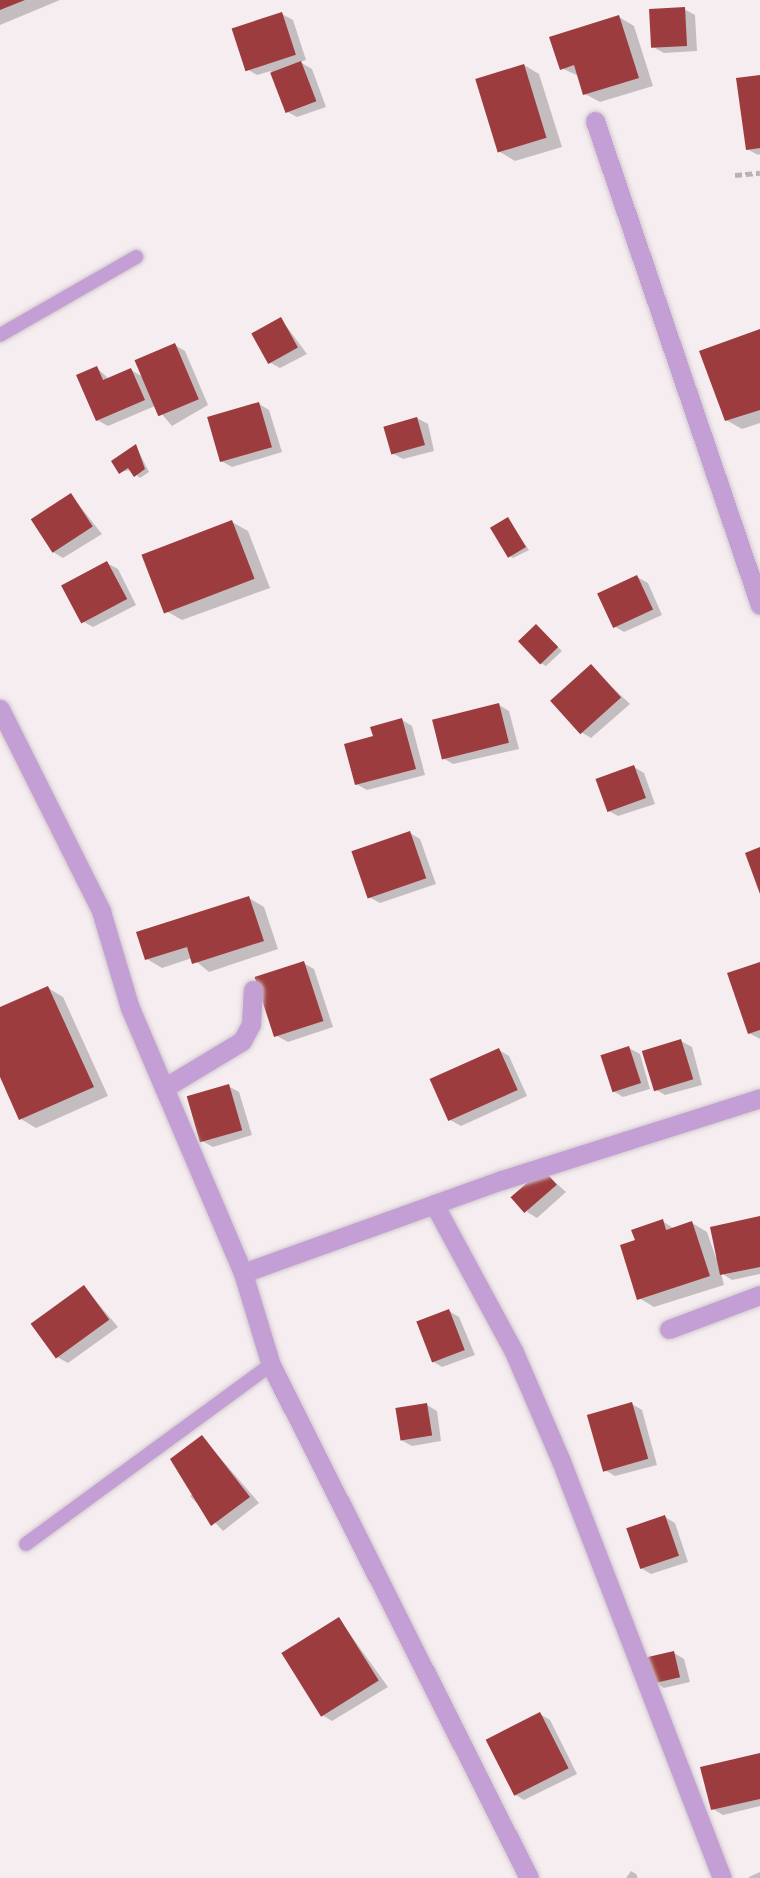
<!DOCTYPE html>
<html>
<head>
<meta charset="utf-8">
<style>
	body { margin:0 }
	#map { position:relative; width:760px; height:1878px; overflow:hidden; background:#f6edf1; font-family:"Golos Text",sans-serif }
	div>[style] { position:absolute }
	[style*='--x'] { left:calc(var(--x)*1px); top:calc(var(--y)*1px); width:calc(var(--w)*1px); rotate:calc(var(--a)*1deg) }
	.shadow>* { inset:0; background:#0003 }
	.building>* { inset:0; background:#9d3c3e; transform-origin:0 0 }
	.path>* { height:4.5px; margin-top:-2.25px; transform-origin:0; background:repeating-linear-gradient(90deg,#bab3b6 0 7px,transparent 0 10.5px) }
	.roads { filter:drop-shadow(0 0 2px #d0c8cc) drop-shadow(0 0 2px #d0c8cc) }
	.service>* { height:14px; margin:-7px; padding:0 7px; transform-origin:7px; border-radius:7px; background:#c39fd5 }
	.minor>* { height:19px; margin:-9.5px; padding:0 9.5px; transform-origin:9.5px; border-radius:9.5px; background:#c39fd5 }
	span { translate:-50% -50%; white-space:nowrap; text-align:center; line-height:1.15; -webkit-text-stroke:7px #fefcfd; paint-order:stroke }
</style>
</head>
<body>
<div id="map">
	<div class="shadow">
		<i style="clip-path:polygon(0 0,60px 0,0 25px)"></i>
		<i style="clip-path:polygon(684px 9px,695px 15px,697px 51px,664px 53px,653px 47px)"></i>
		<i style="clip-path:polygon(282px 14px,293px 20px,306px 60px,300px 62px,312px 69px,326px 107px,297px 117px,286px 111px,271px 71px,257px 75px,247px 69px)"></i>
		<i style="clip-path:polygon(619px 17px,634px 26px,653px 86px,600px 102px,585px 94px,579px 76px,561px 68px)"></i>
		<i style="clip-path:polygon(524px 65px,539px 74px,562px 147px,515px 161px,500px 152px)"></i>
		<i style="clip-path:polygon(760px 77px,760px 154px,758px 155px,747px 149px)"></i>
		<i style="clip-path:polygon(281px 319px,307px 354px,280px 368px,269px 362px)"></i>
		<i style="clip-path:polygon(760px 331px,760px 423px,742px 429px,726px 420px)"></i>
		<i style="clip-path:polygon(175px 345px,185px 351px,208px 405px,172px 426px,155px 406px,108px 426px,97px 420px,97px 368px,109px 379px,131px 370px,143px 377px)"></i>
		<i style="clip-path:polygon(259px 404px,269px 410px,282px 452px,232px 467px,221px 461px)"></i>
		<i style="clip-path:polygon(417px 418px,428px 424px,434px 451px,403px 459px,392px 453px)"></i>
		<i style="clip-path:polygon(136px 446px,149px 472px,140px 478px,131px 470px,120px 472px)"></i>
		<i style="clip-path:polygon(71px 495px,102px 534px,63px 558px,53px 552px)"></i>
		<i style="clip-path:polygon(508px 519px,529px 550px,513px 558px,508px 555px)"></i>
		<i style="clip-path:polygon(232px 522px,248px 531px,270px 588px,182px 620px,166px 611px)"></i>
		<i style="clip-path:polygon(107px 563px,118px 569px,136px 605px,93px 627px,82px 621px)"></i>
		<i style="clip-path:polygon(637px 577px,648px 583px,662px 615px,624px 632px,614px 626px)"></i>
		<i style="clip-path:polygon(536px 626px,562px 651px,546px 666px,541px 663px)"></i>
		<i style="clip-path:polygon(591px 667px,630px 704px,591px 738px,581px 732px)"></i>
		<i style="clip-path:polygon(499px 705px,509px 711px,519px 749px,453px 764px,443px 758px)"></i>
		<i style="clip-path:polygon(402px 720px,412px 726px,425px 775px,367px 790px,356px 784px,375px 737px)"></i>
		<i style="clip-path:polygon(634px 767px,644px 773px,655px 804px,618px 816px,607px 810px)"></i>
		<i style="clip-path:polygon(410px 833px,420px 839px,436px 884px,380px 903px,369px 897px)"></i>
		<i style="clip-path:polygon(249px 898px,264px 907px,278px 949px,209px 972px,192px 958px,162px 968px,147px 959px)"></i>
		<i style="clip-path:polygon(303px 963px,314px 969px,333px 1027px,288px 1042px,277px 1036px)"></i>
		<i style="clip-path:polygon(760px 964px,760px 1039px,749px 1033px)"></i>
		<i style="clip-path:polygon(48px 988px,63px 997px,108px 1096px,36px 1128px,21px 1119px,0 1073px,0 1009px)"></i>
		<i style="clip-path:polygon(681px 1041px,692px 1047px,702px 1085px,665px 1095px,655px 1089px)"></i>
		<i style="clip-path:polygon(629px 1048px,640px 1054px,650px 1089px,623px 1097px,613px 1091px)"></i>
		<i style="clip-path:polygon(499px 1050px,509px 1056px,527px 1096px,461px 1126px,450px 1120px)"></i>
		<i style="clip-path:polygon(228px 1086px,239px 1092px,252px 1135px,213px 1147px,202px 1141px)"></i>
		<i style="clip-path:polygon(543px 1171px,566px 1192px,537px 1218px,527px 1212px)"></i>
		<i style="clip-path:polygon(760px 1218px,760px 1274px,732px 1280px,721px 1273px,724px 1285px,654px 1307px,639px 1298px,637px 1241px,662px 1221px,675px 1229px,692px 1223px,707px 1232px,716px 1258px)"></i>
		<i style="clip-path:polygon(84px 1287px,118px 1327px,68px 1363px,57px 1357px)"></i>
		<i style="clip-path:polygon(449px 1311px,459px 1317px,475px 1355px,442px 1367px,432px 1361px)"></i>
		<i style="clip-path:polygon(632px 1404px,642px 1410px,657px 1465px,615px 1476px,605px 1470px)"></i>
		<i style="clip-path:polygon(427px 1405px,437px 1411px,441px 1441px,412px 1446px,401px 1440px)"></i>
		<i style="clip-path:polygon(202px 1437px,259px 1503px,223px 1531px,190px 1496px,197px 1491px)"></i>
		<i style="clip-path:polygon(665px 1517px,675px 1523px,688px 1562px,651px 1574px,641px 1568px)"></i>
		<i style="clip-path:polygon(339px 1619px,388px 1687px,332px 1721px,322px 1715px)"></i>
		<i style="clip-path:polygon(674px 1653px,684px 1659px,690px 1682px,664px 1688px,654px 1682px)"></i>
		<i style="clip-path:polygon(540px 1714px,550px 1720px,577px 1774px,524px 1800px,514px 1794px)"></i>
		<i style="clip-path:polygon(760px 1755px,760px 1806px,723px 1815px,713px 1809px)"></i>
		<i style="clip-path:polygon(631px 1871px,636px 1874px,638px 1878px,626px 1878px)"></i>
		<i style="clip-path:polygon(760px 1872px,760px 1878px,749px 1878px,749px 1877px)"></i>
	</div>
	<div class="building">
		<i style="clip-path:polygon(0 0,25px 0,0 10px)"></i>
		<i style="left:685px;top:7px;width:39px;height:36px;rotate:87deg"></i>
		<i style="left:282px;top:12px;width:45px;height:53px;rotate:72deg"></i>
		<i style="clip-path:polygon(619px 15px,639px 78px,583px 95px,574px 65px,560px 70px,549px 37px)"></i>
		<i style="left:301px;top:61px;width:43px;height:33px;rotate:69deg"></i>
		<i style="left:524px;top:64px;width:77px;height:51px;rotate:73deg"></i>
		<i style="clip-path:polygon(760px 75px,760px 148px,746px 150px,736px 78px)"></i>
		<i style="left:281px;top:317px;width:35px;height:34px;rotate:61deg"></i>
		<i style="clip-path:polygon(760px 329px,760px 410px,725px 421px,699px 351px)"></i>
		<i style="left:175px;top:343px;width:61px;height:44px;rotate:67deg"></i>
		<i style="clip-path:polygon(97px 366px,103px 380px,131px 368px,145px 400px,96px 421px,76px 375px)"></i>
		<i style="left:259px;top:402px;width:47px;height:54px;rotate:74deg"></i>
		<i style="left:417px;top:417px;width:29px;height:35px;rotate:74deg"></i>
		<i style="clip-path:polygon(136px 444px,145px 469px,134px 477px,128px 468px,119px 474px,111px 461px)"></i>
		<i style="left:71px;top:493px;width:40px;height:48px;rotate:57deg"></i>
		<i style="left:508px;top:517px;width:35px;height:21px;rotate:59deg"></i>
		<i style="left:232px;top:520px;width:63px;height:97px;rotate:69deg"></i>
		<i style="left:107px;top:561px;width:43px;height:52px;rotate:62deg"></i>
		<i style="left:637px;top:575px;width:38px;height:44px;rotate:65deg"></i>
		<i style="left:536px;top:624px;width:32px;height:25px;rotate:46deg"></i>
		<i style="left:591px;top:664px;width:45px;height:55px;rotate:48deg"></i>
		<i style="left:499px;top:703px;width:41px;height:69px;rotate:76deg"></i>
		<i style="clip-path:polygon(402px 718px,416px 769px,355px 785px,344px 744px,373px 736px,370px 727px)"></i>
		<i style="left:634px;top:765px;width:35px;height:41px;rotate:70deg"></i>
		<i style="left:410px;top:831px;width:50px;height:62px;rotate:71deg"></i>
		<i style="clip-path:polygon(760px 847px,760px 894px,745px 853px)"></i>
		<i style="clip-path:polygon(249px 896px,264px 941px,192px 964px,187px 947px,145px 960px,136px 932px)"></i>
		<i style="left:304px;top:961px;width:63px;height:52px;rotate:72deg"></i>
		<i style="clip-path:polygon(760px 962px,760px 1030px,748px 1034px,727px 973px)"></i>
		<i style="clip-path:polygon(48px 986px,94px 1087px,19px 1120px,0 1077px,0 1007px)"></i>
		<i style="left:681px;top:1039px;width:42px;height:41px;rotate:73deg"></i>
		<i style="left:629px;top:1046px;width:39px;height:30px;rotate:72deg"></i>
		<i style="left:499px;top:1048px;width:46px;height:76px;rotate:66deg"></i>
		<i style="left:229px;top:1084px;width:48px;height:44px;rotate:74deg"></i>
		<i style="left:543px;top:1169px;width:21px;height:43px;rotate:49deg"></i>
		<i style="clip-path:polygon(760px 1216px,760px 1267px,720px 1275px,710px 1227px)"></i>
		<i style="clip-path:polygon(663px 1219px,666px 1230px,692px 1221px,710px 1276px,637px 1300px,620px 1245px,635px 1240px,631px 1230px)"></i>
		<i style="left:84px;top:1285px;width:43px;height:66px;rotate:54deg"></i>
		<i style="left:449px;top:1309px;width:44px;height:35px;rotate:69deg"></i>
		<i style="left:632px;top:1402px;width:59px;height:47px;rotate:74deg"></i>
		<i style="left:427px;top:1403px;width:33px;height:32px;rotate:81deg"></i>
		<i style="clip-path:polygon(202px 1435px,250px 1497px,211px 1526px,170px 1459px)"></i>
		<i style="left:665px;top:1515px;width:43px;height:41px;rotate:71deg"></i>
		<i style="left:339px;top:1617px;width:75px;height:68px;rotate:58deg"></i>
		<i style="left:674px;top:1651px;width:27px;height:29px;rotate:77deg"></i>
		<i style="left:540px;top:1712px;width:63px;height:61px;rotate:63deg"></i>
		<i style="clip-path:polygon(760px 1753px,760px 1799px,711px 1810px,700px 1767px)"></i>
	</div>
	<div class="path">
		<i style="--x:735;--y:175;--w:25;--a:-5"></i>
	</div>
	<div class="roads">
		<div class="service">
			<i style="--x:0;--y:335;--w:157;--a:-29.8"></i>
			<i style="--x:26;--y:1544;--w:303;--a:-36.2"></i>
		</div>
		<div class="minor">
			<i style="--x:595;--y:121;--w:511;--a:71.18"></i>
			<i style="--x:0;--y:709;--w:226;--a:63.4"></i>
			<i style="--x:101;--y:911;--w:101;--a:73.4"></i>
			<i style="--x:130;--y:1008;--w:288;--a:66.9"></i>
			<i style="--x:243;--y:1273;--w:96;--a:73.1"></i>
			<i style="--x:271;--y:1365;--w:574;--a:63.3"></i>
			<i style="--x:164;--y:1088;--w:91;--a:-31.1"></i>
			<i style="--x:242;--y:1041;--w:19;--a:-62"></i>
			<i style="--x:251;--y:1024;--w:34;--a:-87"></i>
			<i style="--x:434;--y:1204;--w:168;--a:61.6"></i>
			<i style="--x:514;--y:1352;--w:119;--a:66.7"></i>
			<i style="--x:561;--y:1461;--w:447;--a:68.9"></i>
			<i style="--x:243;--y:1273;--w:275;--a:-19.8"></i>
			<i style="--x:502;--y:1180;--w:271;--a:-17.6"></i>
			<i style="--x:669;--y:1329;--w:97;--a:-20.5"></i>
		</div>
	</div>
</div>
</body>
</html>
